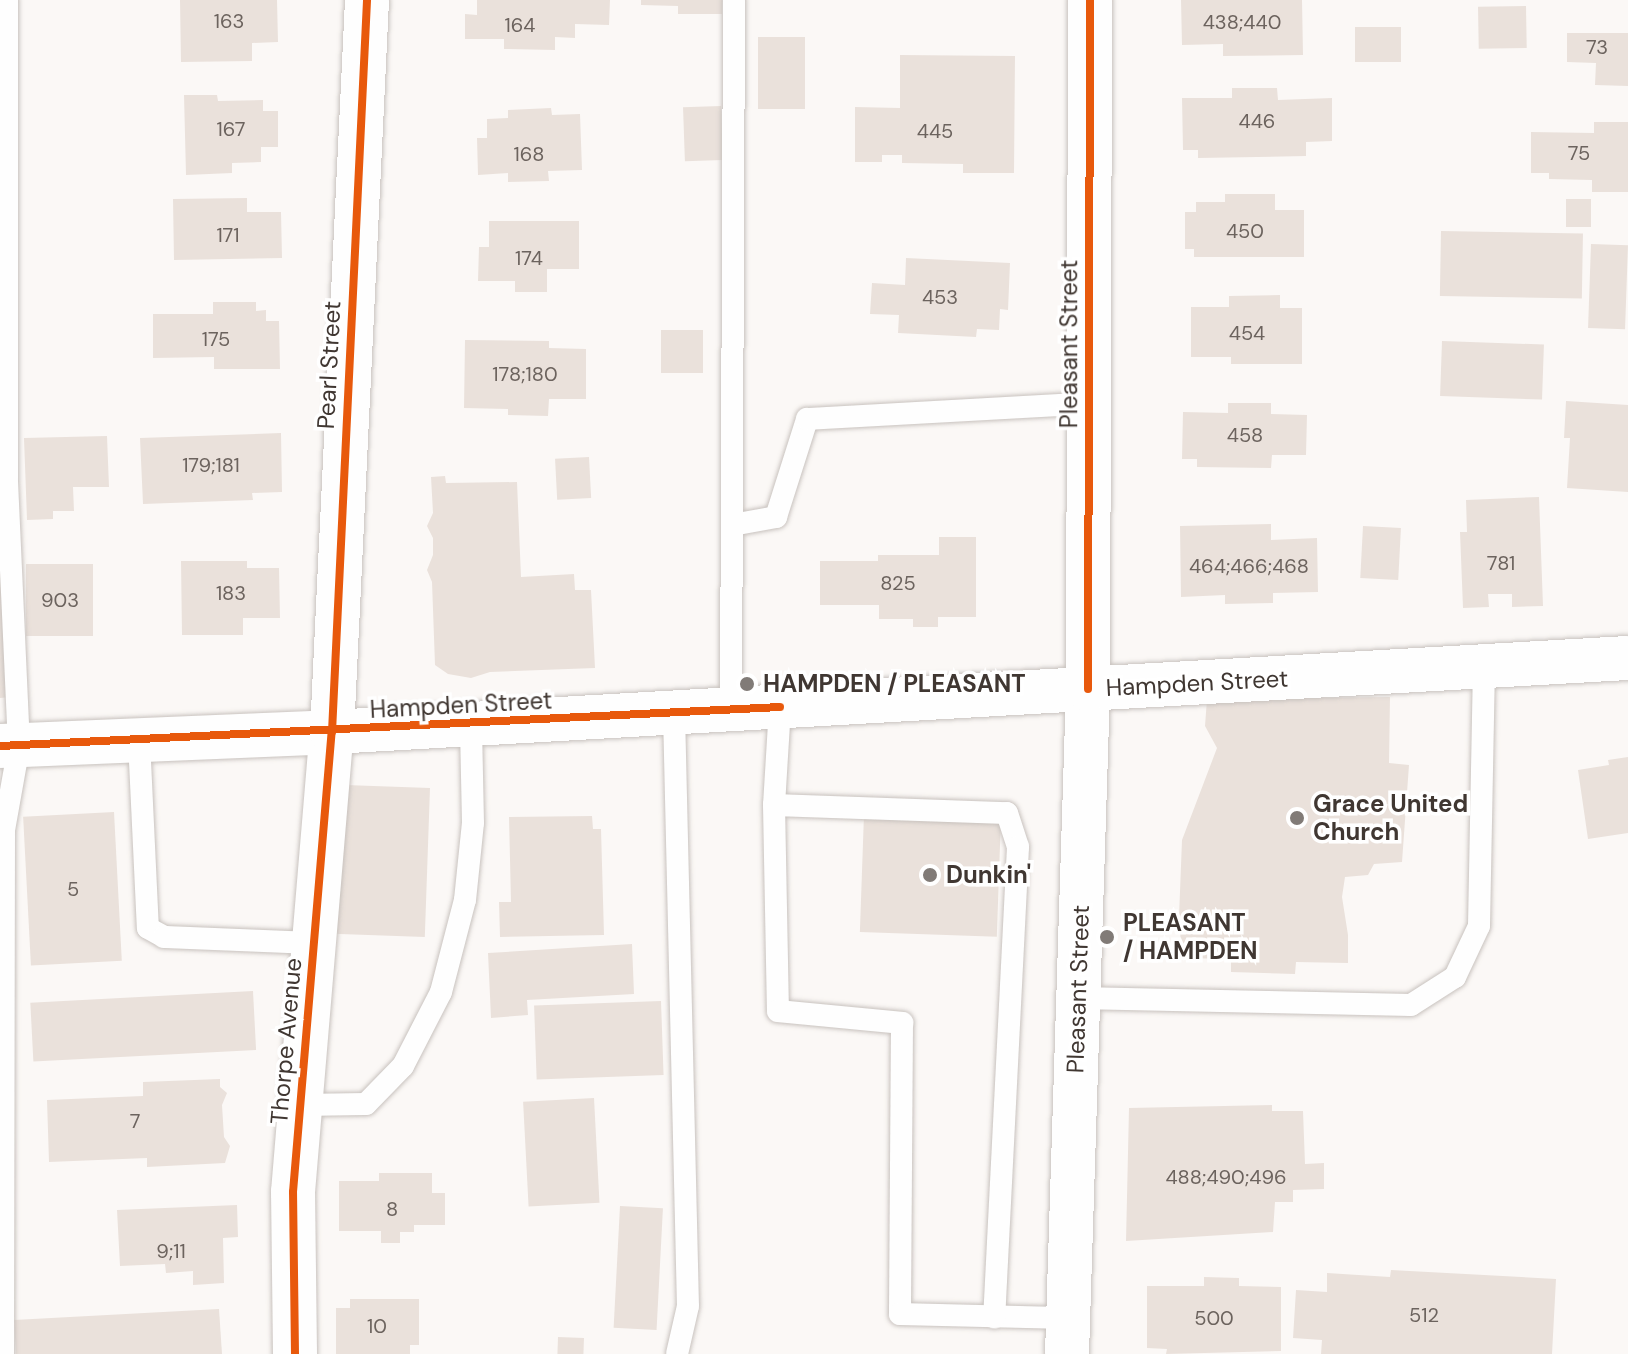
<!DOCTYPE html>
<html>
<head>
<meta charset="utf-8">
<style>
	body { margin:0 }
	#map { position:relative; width:1628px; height:1354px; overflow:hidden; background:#fbf8f6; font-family:"DM Sans",sans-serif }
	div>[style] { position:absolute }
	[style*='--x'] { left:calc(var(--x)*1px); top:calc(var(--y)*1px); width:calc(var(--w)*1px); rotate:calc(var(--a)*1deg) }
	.building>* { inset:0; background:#eae1db; transform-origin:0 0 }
	.roads { filter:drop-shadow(0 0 2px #c8c2be) drop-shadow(0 0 2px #c8c2be) }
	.lane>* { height:22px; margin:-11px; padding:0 11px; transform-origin:11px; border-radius:11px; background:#fefefe }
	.street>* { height:44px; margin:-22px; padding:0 22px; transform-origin:22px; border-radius:22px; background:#fefefe }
	.secondary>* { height:44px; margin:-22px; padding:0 22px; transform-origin:22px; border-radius:22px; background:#fefefe }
	.cycleway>* { height:8px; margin:-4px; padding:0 4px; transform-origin:4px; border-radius:4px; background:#e8590c }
	.dots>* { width:22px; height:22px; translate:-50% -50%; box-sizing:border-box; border:4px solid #fff; border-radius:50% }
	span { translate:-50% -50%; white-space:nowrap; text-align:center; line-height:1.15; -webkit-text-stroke:7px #fff; paint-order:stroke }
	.number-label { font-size:20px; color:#6c635e }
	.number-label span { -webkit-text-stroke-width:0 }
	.street-label { font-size:24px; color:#403732 }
	.poi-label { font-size:24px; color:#403732; font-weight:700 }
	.left { translate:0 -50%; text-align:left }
</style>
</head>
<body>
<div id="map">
	<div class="building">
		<i style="clip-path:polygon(180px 0,277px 0,278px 42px,252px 43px,252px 61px,181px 62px)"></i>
		<i style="clip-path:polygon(477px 0,610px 0,609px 25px,575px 24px,575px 38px,555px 37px,555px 50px,504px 49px,504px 39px,465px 39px,465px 14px,477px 15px)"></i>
		<i style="clip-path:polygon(641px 0,722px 0,722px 14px,678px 14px,678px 6px,641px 5px)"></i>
		<i style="clip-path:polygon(1181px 0,1302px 0,1303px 55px,1223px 56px,1223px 44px,1182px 45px)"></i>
		<i style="left:1526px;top:6px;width:42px;height:48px;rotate:89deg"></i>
		<i style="left:1355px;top:27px;width:46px;height:35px"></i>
		<i style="clip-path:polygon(1567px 33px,1628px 33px,1628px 86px,1595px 85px,1596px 63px,1567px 62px)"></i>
		<i style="left:758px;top:37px;width:47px;height:72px"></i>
		<i style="clip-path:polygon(900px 55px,1015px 56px,1014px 173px,963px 173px,963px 164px,902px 163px,902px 155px,882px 155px,882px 162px,855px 162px,855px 107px,900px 108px)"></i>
		<i style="clip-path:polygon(1232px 88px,1277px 88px,1278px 100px,1332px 98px,1332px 141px,1306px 142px,1306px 156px,1198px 158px,1198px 150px,1183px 150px,1182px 98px,1232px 98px)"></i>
		<i style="clip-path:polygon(184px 95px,217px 95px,218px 101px,263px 100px,263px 111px,278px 111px,278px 147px,261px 147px,261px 162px,232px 163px,232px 173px,186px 175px)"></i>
		<i style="left:721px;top:106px;width:54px;height:38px;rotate:88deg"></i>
		<i style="clip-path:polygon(551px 108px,552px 115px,580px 114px,582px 170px,548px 171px,549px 181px,508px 182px,508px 173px,478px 175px,477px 138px,487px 138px,487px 119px,508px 118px,508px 110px)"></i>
		<i style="clip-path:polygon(1594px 122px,1628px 122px,1628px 192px,1592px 192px,1592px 180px,1549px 179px,1549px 173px,1531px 173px,1531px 132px,1594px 133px)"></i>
		<i style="clip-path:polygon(1225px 194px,1275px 194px,1275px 210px,1304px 210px,1304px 257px,1194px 257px,1194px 249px,1185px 249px,1185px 212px,1196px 212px,1196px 202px,1225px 202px)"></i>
		<i style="clip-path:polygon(247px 198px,247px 212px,281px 212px,282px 258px,174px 260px,173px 199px)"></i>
		<i style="left:1566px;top:199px;width:25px;height:28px"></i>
		<i style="clip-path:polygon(489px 221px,579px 221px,579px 269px,547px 269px,547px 292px,515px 292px,515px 281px,478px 281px,479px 247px,489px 247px)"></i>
		<i style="left:1441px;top:231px;width:142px;height:65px;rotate:1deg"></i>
		<i style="left:1591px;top:244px;width:37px;height:84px;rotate:2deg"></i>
		<i style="clip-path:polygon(906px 258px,1010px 263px,1008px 310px,1000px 309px,999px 330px,977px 329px,976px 337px,898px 333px,899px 315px,870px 314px,872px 283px,905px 285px)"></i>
		<i style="clip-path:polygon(1280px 295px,1280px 308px,1302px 308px,1302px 364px,1231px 364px,1231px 357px,1191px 357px,1191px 307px,1229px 307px,1229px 296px)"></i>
		<i style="clip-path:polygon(213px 302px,256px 302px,256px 311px,266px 310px,266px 321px,279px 321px,280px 369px,214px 369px,214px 357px,153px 358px,153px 314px,213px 314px)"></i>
		<i style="left:703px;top:330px;width:43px;height:42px;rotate:90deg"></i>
		<i style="clip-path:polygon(465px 340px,549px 341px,549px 348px,586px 349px,586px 399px,549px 399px,548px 416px,508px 415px,508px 409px,464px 408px)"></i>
		<i style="left:1442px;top:341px;width:102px;height:55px;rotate:2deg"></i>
		<i style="clip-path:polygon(1566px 401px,1628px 405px,1628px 492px,1567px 488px,1570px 438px,1564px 438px)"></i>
		<i style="clip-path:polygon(1228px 403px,1271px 403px,1271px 414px,1307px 415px,1306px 455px,1272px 455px,1271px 468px,1197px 467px,1197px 459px,1182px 459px,1183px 412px,1228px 413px)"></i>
		<i style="clip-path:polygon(281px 433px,282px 492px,252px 493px,253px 500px,143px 504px,140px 438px)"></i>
		<i style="clip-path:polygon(107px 436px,109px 487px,73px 487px,74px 511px,53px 511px,53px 519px,27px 520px,24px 438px)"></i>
		<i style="left:589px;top:457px;width:41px;height:34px;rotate:87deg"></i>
		<i style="clip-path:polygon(445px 476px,446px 483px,517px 482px,521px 577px,574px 574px,575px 590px,591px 590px,595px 668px,490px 672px,471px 678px,448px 674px,435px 665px,432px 582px,427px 570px,433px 555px,433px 538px,427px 526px,433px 513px,431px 477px)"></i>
		<i style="clip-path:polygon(1539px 497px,1543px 606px,1512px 607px,1512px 594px,1488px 594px,1489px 607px,1463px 608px,1460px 532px,1467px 532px,1466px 500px)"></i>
		<i style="clip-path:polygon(1271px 524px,1271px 540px,1317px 538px,1318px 592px,1273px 593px,1273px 603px,1225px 604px,1225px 595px,1181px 597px,1180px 526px)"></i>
		<i style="left:1363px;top:526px;width:38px;height:52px;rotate:3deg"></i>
		<i style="clip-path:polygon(939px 537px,976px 537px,976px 617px,938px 617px,938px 627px,913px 627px,913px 619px,879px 619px,879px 605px,820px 605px,820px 561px,878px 561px,878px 555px,939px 555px)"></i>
		<i style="clip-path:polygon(0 554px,10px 697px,0 698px)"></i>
		<i style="clip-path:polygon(181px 561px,247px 561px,247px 568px,279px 568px,280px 618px,243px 618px,243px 635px,182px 635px)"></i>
		<i style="left:26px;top:564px;width:67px;height:72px"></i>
		<i style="clip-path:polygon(1390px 697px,1389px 763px,1409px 765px,1402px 862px,1374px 864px,1368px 875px,1345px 877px,1342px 897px,1348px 935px,1348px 963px,1296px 962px,1295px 974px,1231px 972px,1231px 959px,1182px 958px,1179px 917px,1182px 840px,1217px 748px,1205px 726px,1207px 699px)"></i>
		<i style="clip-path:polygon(1628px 757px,1628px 833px,1588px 839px,1578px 770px,1609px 765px,1608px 760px)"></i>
		<i style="left:430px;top:788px;width:149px;height:99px;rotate:92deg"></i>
		<i style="left:114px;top:812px;width:149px;height:91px;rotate:87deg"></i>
		<i style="left:864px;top:814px;width:137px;height:118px;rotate:2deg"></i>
		<i style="clip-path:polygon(592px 816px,593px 829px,601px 829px,604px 935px,500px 937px,499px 902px,511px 902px,509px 817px)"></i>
		<i style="clip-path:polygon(632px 944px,634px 994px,527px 1000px,528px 1015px,491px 1018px,488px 953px)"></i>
		<i style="left:253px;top:991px;width:59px;height:223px;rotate:87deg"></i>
		<i style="left:661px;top:1001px;width:74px;height:127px;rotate:88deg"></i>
		<i style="clip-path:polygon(220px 1079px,220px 1087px,227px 1093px,222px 1105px,224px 1137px,230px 1146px,225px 1163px,147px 1167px,147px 1158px,49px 1162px,47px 1100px,143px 1096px,143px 1082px)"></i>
		<i style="left:594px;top:1098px;width:105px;height:71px;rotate:87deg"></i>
		<i style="clip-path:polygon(1272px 1105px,1272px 1111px,1303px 1111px,1305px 1164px,1324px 1163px,1324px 1189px,1293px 1190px,1293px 1202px,1275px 1202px,1273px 1232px,1126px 1241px,1129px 1108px)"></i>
		<i style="clip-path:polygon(379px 1173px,432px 1173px,432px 1193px,445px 1193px,445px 1225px,414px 1225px,414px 1232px,400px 1232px,400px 1243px,381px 1243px,381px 1231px,339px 1231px,339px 1181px,379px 1181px)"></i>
		<i style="clip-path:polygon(237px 1205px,238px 1237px,223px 1238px,224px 1283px,193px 1285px,193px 1271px,166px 1273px,165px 1264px,120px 1266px,117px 1210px)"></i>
		<i style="left:620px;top:1206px;width:43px;height:122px;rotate:3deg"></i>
		<i style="clip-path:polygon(1391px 1270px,1556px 1279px,1552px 1354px,1321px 1354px,1322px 1340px,1293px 1338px,1296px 1290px,1327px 1292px,1327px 1273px,1390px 1277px)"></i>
		<i style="clip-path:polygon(1204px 1277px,1239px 1278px,1239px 1286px,1281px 1287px,1281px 1351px,1166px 1354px,1167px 1349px,1147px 1348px,1147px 1286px,1204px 1286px)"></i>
		<i style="clip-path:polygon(350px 1299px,419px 1299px,419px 1345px,410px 1345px,410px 1354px,336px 1354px,336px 1308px,350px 1308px)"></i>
		<i style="clip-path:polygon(219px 1309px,222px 1354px,16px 1354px,14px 1320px)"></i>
		<i style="left:558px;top:1337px;width:26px;height:17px;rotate:2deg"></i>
	</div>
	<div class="roads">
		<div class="lane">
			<i style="--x:732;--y:525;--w:45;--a:-10.3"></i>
			<i style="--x:776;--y:517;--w:103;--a:-72.4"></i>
			<i style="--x:807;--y:419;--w:282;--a:-3.2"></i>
			<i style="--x:780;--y:707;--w:98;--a:93.5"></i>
			<i style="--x:774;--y:805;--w:206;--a:88.9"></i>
			<i style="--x:778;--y:1011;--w:125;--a:5.5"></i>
			<i style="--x:902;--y:1023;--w:291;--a:90.4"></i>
			<i style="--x:900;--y:1314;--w:168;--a:1.4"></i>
			<i style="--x:731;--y:709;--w:709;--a:-89.76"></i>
			<i style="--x:674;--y:713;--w:593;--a:88.65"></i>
			<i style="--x:688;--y:1306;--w:49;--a:102.9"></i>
			<i style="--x:139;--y:740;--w:188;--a:87.3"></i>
			<i style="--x:148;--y:928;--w:18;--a:29"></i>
			<i style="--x:164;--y:937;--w:150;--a:2.3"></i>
			<i style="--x:774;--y:805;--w:233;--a:2"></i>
			<i style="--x:1007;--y:813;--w:36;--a:72"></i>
			<i style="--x:1018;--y:847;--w:471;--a:92.9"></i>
			<i style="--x:1078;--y:998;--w:333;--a:1.2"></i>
			<i style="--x:1411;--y:1005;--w:52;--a:-32.5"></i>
			<i style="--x:1455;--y:977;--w:56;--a:-64.8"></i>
			<i style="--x:1479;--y:926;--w:259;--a:-88.9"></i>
			<i style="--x:300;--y:1105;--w:66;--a:-0.9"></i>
			<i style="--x:366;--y:1104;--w:53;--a:-45.8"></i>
			<i style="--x:403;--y:1066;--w:83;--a:-62.8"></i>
			<i style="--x:441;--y:992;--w:95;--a:-75.4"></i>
			<i style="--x:465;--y:900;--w:77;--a:-84.1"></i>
			<i style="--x:473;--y:823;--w:99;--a:-91.2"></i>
			<i style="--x:3;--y:1354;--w:524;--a:-89.89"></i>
			<i style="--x:4;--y:830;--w:85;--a:-79.9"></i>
			<i style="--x:19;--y:746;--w:268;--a:-92.6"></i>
			<i style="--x:7;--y:478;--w:478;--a:-90"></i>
		</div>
		<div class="street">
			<i style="--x:295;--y:1354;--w:162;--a:-90.7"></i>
			<i style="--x:293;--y:1192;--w:462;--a:-85.2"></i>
			<i style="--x:332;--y:732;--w:733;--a:-87.26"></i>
		</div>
		<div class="secondary">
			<i style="--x:0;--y:746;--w:332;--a:-2.4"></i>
			<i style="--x:332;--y:732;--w:1298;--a:-3.27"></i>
			<i style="--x:1067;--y:1354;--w:665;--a:-88.19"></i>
			<i style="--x:1088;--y:689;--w:689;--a:-89.83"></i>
		</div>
	</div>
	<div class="cycleway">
		<i style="--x:1088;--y:689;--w:689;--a:-89.83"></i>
		<i style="--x:0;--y:746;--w:781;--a:-2.86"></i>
		<i style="--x:295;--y:1354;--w:162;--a:-90.7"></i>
		<i style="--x:293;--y:1192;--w:462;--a:-85.2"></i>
		<i style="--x:332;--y:732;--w:733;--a:-87.26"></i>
	</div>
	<div class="dots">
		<i style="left:747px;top:684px;background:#817b77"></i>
		<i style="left:1297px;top:818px;background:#817b77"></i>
		<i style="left:930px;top:875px;background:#817b77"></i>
		<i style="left:1107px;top:937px;background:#817b77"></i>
	</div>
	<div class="number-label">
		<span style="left:229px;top:21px">163</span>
		<span style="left:1242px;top:22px">438;440</span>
		<span style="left:520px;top:25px">164</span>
		<span style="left:1597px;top:47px">73</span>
		<span style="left:1257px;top:121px">446</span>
		<span style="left:231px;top:129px">167</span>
		<span style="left:935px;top:131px">445</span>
		<span style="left:1579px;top:153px">75</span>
		<span style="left:529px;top:154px">168</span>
		<span style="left:1245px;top:231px">450</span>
		<span style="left:228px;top:235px">171</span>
		<span style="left:529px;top:258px">174</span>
		<span style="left:940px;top:297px">453</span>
		<span style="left:1247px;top:333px">454</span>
		<span style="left:216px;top:339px">175</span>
		<span style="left:525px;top:374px">178;180</span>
		<span style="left:1245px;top:435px">458</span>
		<span style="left:211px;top:465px">179;181</span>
		<span style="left:1501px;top:563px">781</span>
		<span style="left:1249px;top:566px">464;466;468</span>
		<span style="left:898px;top:583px">825</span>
		<span style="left:231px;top:593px">183</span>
		<span style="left:60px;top:600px">903</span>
		<span style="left:73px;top:889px">5</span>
		<span style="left:135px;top:1121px">7</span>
		<span style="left:1226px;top:1177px">488;490;496</span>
		<span style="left:392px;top:1209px">8</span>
		<span style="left:171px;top:1251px">9;11</span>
		<span style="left:1424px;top:1315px">512</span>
		<span style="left:1214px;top:1318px">500</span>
		<span style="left:377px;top:1326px">10</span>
	</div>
	<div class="street-label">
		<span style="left:1069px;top:344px;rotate:-90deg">Pleasant Street</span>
		<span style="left:329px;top:365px;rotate:-87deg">Pearl Street</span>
		<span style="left:1197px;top:683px;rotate:-3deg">Hampden Street</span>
		<span style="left:461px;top:705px;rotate:-3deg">Hampden Street</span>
		<span style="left:1078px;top:989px;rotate:-88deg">Pleasant Street</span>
		<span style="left:286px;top:1041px;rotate:-85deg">Thorpe Avenue</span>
	</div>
	<div class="poi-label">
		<span class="left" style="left:763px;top:684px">HAMPDEN / PLEASANT</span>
		<span class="left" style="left:1313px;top:818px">Grace United<br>Church</span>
		<span class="left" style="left:946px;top:875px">Dunkin'</span>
		<span class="left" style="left:1123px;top:937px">PLEASANT<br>/ HAMPDEN</span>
	</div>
</div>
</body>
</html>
